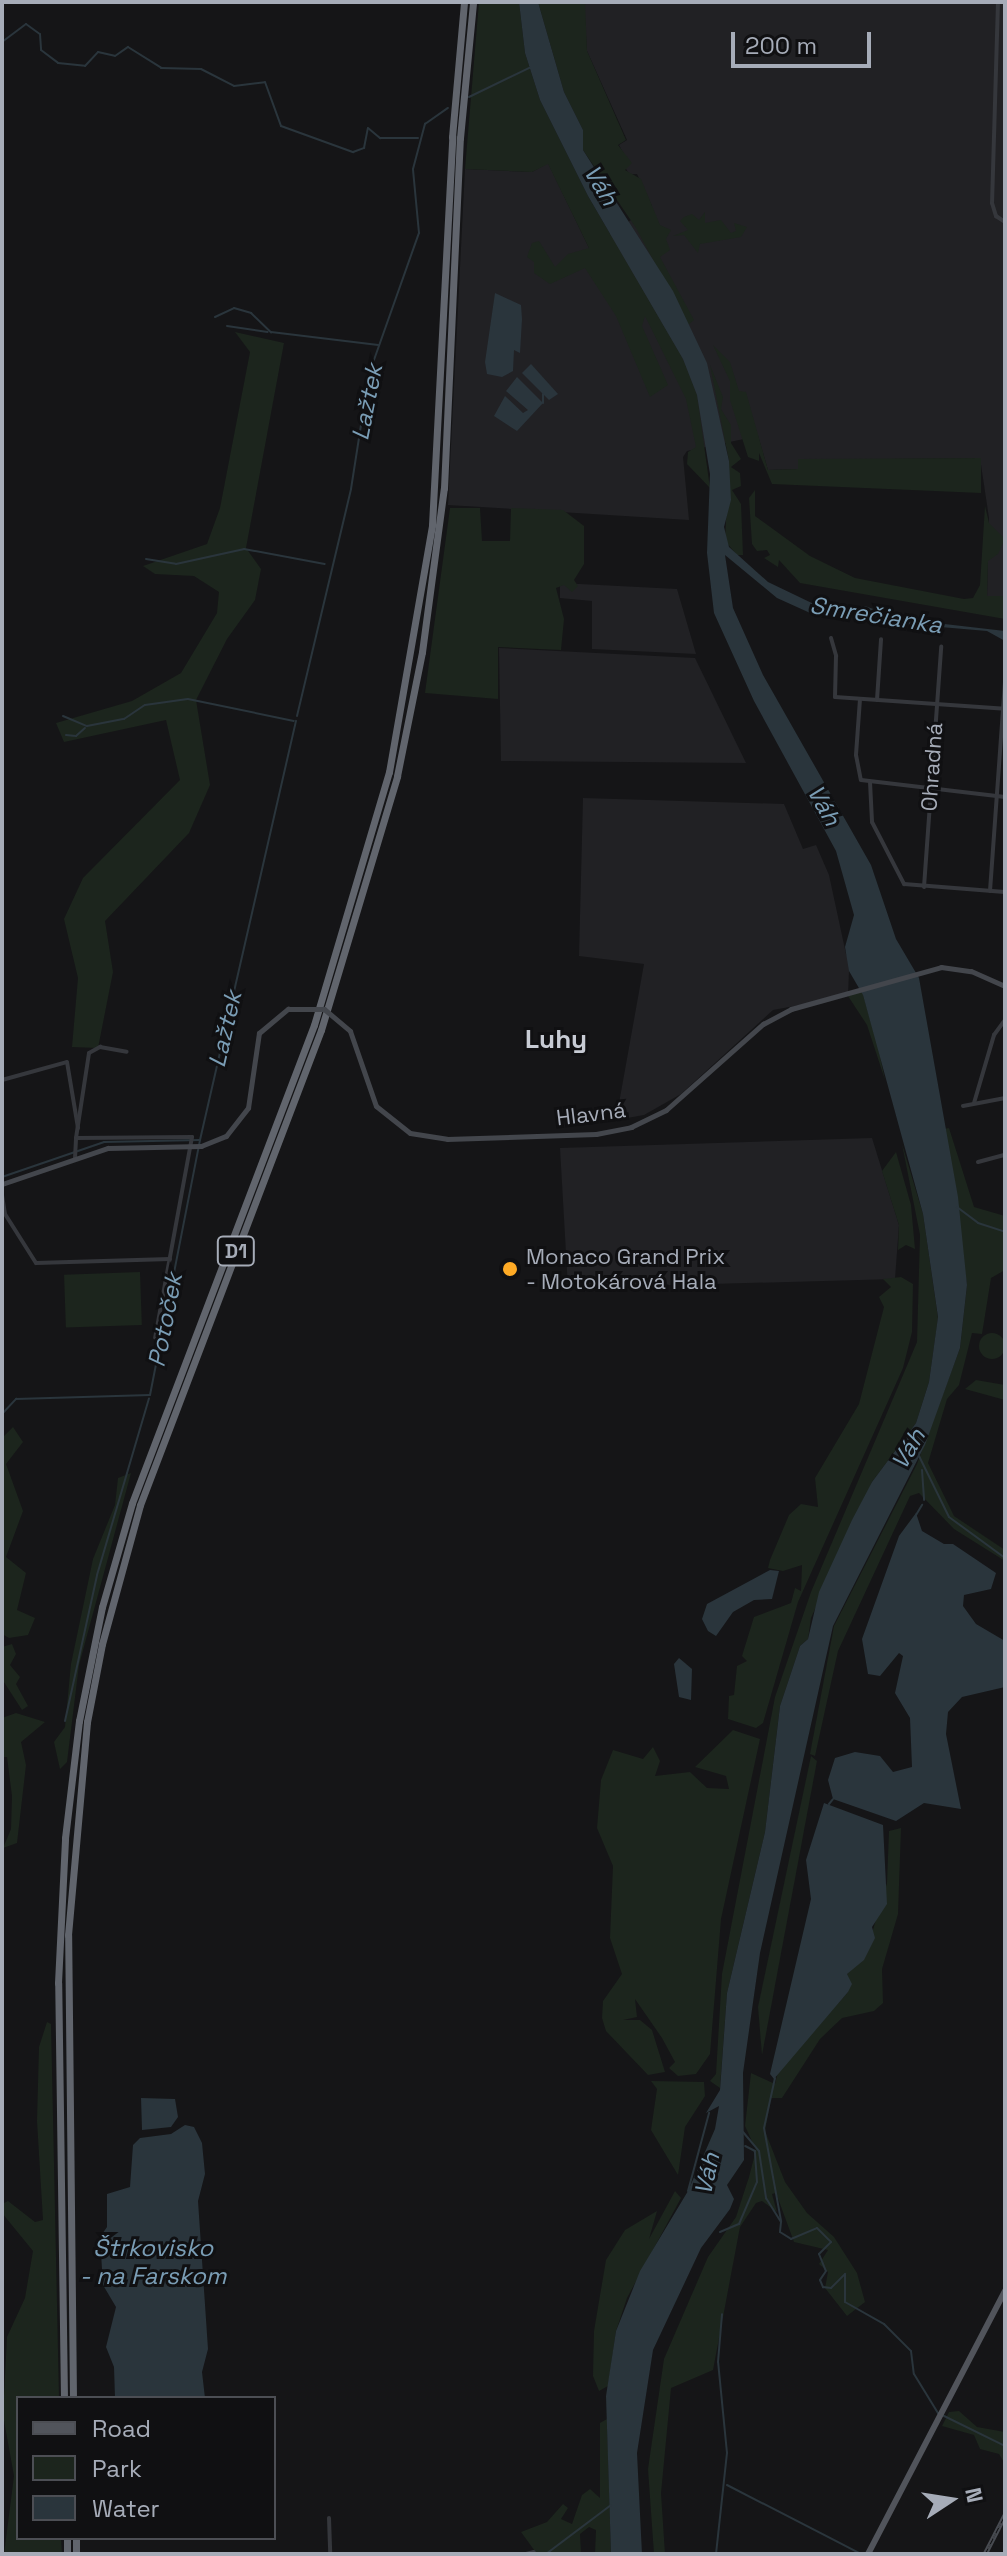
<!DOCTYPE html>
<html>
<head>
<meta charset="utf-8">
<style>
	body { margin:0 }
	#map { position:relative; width:1007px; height:2556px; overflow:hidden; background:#151517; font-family:"Space Grotesk",sans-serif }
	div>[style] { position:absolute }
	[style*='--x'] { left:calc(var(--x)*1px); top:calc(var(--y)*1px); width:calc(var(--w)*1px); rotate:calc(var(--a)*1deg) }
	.built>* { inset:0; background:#212124 }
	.green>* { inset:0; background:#1c251d; transform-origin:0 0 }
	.round { border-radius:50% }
	.water>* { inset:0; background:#2a353c }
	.stream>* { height:2px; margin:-1px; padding:0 1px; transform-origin:1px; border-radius:1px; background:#2a353c }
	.street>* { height:4px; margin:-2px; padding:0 2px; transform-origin:2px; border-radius:2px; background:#35373c }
	.secondary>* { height:5px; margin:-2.5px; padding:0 2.5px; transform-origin:2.5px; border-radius:2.5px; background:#43464c }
	.primary>* { height:6px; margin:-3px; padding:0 3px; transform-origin:3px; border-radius:3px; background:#51545b }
	.highway>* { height:7px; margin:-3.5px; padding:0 3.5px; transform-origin:3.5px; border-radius:3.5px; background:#61656d }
	.rail>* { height:5px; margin-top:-2.5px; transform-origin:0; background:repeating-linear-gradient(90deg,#101012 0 6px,#484b51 0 12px); box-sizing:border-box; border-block:2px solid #484b51 }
	.secondary-bridge>* { height:5px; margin:-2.5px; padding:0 2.5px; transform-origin:2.5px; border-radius:2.5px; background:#43464c }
	.dots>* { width:22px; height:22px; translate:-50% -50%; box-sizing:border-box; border:4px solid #101012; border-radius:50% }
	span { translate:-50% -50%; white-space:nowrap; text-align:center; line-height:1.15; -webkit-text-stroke:6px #101012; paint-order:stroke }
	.shield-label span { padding:2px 6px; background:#101012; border:2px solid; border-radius:6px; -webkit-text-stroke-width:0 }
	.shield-label { font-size:20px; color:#a6acb8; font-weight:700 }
	.street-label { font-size:22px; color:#a6acb8 }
	.poi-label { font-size:22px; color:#a6acb8 }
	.left { translate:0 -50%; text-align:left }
	.water-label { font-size:24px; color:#7a9db5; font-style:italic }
	.quarter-label { font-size:26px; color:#c7cbd4; font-weight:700 }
	.frame { position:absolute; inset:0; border:4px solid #a6acb8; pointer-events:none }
	.legend { position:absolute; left:16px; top:2396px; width:260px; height:144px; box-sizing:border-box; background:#101012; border:2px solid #4c4e54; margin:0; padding:10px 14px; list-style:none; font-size:24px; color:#a6acb8 }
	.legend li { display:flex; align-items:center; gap:16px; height:40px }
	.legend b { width:40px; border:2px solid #4c4e54 }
	.north { position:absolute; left:911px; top:2460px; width:80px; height:80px; -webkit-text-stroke:6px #101012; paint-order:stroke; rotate:78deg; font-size:22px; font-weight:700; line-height:32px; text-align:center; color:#a6acb8 }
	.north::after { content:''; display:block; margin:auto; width:28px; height:36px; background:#a6acb8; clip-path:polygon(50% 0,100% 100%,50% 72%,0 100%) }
	.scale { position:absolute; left:731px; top:32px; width:140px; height:36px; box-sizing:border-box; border:4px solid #a6acb8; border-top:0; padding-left:10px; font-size:24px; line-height:28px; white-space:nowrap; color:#a6acb8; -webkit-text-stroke:6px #101012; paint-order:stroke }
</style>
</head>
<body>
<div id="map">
	<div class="built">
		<i style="clip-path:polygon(584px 2px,1005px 2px,1005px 601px,987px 597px,989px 518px,980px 458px,798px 460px,798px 469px,768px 470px,758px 436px,687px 451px,683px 457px,689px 520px,448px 505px,465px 169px,532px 172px,548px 163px,589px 248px,652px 206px,637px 174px,629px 174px,625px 167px,629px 164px,619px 145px,627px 140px,587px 51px)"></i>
		<i style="clip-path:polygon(560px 583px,677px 589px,696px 654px,592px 649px,592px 601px,560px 598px)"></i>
		<i style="clip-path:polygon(499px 648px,695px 658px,746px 763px,501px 761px)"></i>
		<i style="clip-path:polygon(583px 798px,784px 804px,803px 849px,816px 845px,829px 875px,846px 954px,856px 969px,849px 971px,848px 996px,773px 1010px,681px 1094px,644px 1115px,616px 1120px,644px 964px,579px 956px)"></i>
		<i style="clip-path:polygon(872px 1138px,899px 1225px,895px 1279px,568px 1288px,560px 1148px)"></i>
	</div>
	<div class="green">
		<i style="clip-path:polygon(479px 2px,519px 2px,525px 53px,540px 100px,588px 196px,683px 359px,697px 395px,710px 488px,687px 464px,688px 452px,696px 447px,686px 399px,645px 316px,642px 326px,668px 385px,650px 397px,616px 316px,585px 268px,550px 284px,534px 273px,534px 262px,527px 257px,532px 243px,539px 241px,555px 267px,568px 254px,589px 248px,548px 164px,532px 172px,465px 169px)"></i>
		<i style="clip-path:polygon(538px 2px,585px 2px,587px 51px,626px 140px,618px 145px,632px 163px,625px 170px,641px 179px,660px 225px,671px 230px,666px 239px,670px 250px,660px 257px,694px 320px,688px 325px,636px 228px,583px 150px,583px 130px,564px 92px)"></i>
		<i style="clip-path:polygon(705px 212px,705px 223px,721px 220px,731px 233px,736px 231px,734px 223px,747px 227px,741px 237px,700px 244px,698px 253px,684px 235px,673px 236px,688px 230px,680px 221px,684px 217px,692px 214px,699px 220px)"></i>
		<i style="clip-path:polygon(235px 332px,284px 343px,246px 548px,261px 569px,255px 600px,227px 639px,196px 700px,210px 785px,189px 833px,105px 921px,113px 972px,98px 1048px,72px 1047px,78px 978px,64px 919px,83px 878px,180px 780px,166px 720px,64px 742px,56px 723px,132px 701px,181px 673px,217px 613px,219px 592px,194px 576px,155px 574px,143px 566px,207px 544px,220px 508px,250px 352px)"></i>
		<i style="clip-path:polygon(713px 345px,730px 362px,739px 391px,746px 392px,768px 470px,798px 469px,798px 459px,981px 458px,981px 493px,772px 484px,759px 453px,759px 461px,748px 457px,730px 400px,730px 381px)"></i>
		<i style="clip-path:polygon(710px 365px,723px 397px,721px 409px,731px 425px,731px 443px,741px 459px,731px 467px,740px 473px,741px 486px,732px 490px,741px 504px,743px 555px,737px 555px,725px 541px,729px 461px)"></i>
		<i style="clip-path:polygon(755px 490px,755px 516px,810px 556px,855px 578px,964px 599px,973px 598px,980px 585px,985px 506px,989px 523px,1005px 539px,998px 554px,988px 561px,987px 596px,1005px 596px,1005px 619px,800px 583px,779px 560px,778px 567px,764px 558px,770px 555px,767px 550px,757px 551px,752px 544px,749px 498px)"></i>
		<i style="clip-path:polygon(450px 508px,480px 508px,482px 541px,510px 541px,511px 508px,563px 510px,584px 526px,584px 564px,574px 580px,578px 586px,572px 592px,564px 585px,556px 588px,564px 619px,561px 650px,498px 647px,498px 699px,425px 693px)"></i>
		<i style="clip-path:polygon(862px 991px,878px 1047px,885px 1080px,867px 1025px,848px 996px)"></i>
		<i style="clip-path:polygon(949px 1128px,974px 1207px,1005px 1216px,1005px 1270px,991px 1278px,982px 1334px,972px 1333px,959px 1385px,947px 1399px,928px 1463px,954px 1516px,1005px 1550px,1005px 1561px,954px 1529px,919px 1493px,910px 1496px,838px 1651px,815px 1756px,810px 1754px,834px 1626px,917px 1464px,960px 1348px,967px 1285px,943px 1129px)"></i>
		<i style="clip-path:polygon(902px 1144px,923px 1214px,938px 1318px,929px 1382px,916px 1423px,872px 1482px,811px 1618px,808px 1639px,800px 1646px,780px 1706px,765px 1832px,727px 1993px,720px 2088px,710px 2081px,716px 2074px,722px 1974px,775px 1697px,811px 1592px,917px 1342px,920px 1235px)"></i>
		<i style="clip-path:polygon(896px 1152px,911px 1205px,915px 1249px,906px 1245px,898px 1250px,899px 1225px,882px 1171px)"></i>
		<i style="left:140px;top:1272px;width:53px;height:76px;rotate:88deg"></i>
		<i style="clip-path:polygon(901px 1277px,913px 1284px,912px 1332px,903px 1368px,798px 1602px,763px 1723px,756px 1728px,728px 1719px,729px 1696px,734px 1695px,737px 1666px,747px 1661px,742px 1656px,754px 1617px,791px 1603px,795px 1588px,801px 1591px,802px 1565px,783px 1571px,768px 1568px,770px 1560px,789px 1515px,801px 1504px,818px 1507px,815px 1478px,859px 1404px,884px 1307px,879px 1297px,891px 1287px,883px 1279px)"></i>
		<i class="round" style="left:979px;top:1333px;width:26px;height:26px"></i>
		<i style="clip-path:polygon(976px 1380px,1005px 1385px,1005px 1400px,965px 1389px)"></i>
		<i style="clip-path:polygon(13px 1427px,23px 1442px,6px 1464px,23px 1511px,6px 1557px,26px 1573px,17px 1610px,35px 1618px,28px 1635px,9px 1638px,2px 1634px,2px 1438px)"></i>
		<i style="clip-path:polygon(131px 1473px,79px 1665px,67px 1762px,60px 1769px,54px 1742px,65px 1727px,71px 1664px,93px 1559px,115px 1505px,118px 1478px)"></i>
		<i style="clip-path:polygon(12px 1644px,16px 1654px,10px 1665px,20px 1677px,16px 1684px,28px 1706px,22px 1710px,2px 1679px,2px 1647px)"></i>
		<i style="clip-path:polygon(16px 1713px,45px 1722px,21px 1742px,26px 1765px,17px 1843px,3px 1848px,11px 1829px,12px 1796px,7px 1757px,2px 1757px,2px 1718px)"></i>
		<i style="clip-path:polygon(733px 1730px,760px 1739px,721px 1919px,710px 2054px,696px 2074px,678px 2076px,669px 2068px,675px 2062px,662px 2038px,635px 1999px,637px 2017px,623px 2020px,640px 2020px,652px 2030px,665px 2072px,648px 2075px,606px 2031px,602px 2018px,603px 2001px,622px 1974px,610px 1938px,613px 1866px,597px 1828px,601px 1780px,613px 1750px,643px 1759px,653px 1747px,660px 1761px,655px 1776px,690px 1772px,707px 1788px,729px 1789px,726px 1776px,695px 1767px)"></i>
		<i style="clip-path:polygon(811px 1756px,817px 1761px,762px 2055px,758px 2007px)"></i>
		<i style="clip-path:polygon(901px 1828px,898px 1914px,882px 1969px,883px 2003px,874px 2011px,842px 2018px,820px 2039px,782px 2098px,771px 2098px,765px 2131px,785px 2182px,807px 2213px,834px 2237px,857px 2273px,865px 2302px,847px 2316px,825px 2288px,828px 2272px,819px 2264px,828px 2250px,794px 2242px,776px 2193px,772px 2194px,777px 2212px,762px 2201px,756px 2203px,740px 2227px,713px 2370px,671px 2388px,661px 2493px,665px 2554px,654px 2554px,648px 2469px,664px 2359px,708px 2257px,736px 2217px,749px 2177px,756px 2150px,745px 2126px,751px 2073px,775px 2084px,778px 2072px,848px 1992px,847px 1974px,872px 1933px,887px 1883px,889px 1831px)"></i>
		<i style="clip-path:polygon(47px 2022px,51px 2024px,59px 2398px,18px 2398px,18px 2538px,61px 2538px,62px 2554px,4px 2554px,14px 2476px,3px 2415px,7px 2337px,25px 2298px,33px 2251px,2px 2213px,2px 2204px,8px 2201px,35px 2222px,43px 2220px,37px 2121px,39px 2047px)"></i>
		<i style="clip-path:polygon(651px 2081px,704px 2082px,705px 2096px,685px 2127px,678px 2175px,651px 2130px,657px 2089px)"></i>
		<i style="clip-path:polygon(675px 2191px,681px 2198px,627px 2298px,616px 2331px,608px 2386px,599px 2391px,593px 2376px,594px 2331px,606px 2260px,625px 2230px,657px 2211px,649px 2239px)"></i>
		<i style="clip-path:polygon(959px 2411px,977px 2427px,1005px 2432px,1005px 2464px,999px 2454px,980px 2449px,974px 2435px,942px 2426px,949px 2412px)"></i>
		<i style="clip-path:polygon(607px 2419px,611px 2554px,595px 2554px,596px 2530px,589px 2527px,580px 2534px,581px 2553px,537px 2554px,521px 2532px,547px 2522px,563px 2504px,568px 2508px,561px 2519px,572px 2524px,582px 2495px,590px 2489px,600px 2498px,600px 2423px)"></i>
	</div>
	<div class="water">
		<i style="clip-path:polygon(519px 2px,538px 2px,564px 92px,583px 130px,583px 150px,673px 291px,707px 363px,729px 461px,731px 500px,724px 527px,729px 547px,768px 582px,818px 606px,839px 610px,865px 606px,901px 619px,1005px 631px,1005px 641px,987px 631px,894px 623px,862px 610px,819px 617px,777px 598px,725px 555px,733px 608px,763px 675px,871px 865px,896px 939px,919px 978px,958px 1197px,967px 1285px,960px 1348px,925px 1445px,833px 1626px,760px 1953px,743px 2073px,744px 2160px,727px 2185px,734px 2199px,730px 2209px,701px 2248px,653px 2350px,637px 2453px,642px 2554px,611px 2554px,606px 2396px,616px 2331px,640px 2271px,688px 2191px,715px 2129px,719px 2106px,706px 2113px,720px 2090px,727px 1993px,765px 1832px,780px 1706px,800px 1646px,808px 1639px,819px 1592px,852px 1520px,872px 1482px,916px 1423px,929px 1382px,938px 1317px,923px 1214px,863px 995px,849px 971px,845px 947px,854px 915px,836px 851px,754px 701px,714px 613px,707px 553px,710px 474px,697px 395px,683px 359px,588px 196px,540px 100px,525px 53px)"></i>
		<i style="clip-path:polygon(495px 293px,521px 305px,522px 319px,520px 353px,514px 350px,513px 371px,502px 377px,487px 374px,485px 362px)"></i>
		<i style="clip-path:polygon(531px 364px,558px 394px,549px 400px,522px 373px)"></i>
		<i style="clip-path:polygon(517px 377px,543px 403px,517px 431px,494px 416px,505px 396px,523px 413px,528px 410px,506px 391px)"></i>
		<i style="clip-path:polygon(916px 1513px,922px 1531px,944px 1544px,953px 1544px,996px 1573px,991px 1589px,964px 1595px,963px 1606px,976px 1624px,1005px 1641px,1005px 1687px,962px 1697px,948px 1712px,946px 1734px,961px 1809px,924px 1803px,896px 1821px,833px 1799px,828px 1780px,835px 1758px,855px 1752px,880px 1756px,893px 1772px,912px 1767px,910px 1718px,895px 1693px,903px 1656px,899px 1653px,880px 1676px,868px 1674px,862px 1639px,899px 1536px)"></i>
		<i style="clip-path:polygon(770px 1570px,779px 1571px,772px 1599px,754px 1600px,733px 1612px,716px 1636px,708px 1631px,702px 1619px,707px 1604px)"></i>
		<i style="clip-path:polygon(679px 1658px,692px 1669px,691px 1700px,679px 1697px,674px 1664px)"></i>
		<i style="clip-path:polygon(824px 1803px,883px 1825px,887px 1904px,872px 1927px,875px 1938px,864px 1960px,847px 1974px,852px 1984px,848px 1992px,774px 2079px,770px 2074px,811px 1899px,806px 1860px)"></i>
		<i style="clip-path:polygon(141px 2098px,175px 2099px,178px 2117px,171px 2127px,142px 2130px)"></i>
		<i style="clip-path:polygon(185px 2125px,194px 2127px,202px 2143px,205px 2174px,198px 2201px,208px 2349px,202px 2372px,205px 2398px,115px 2398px,114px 2367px,106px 2347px,116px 2307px,103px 2285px,100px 2237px,107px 2227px,107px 2194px,130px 2187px,133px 2145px,140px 2138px,171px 2134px)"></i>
	</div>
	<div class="stream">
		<i style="--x:2;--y:42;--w:30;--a:-37"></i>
		<i style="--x:26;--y:24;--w:17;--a:36"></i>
		<i style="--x:40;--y:34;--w:16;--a:86"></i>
		<i style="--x:41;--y:50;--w:21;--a:37"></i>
		<i style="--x:58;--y:63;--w:27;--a:6"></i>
		<i style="--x:85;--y:66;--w:19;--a:-47"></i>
		<i style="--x:98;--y:52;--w:17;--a:13"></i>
		<i style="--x:115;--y:56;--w:16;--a:-35"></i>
		<i style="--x:128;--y:47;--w:39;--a:32"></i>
		<i style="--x:161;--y:68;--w:40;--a:1.4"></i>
		<i style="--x:201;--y:69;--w:37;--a:27"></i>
		<i style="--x:234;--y:86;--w:31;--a:-7"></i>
		<i style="--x:265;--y:82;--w:47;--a:70"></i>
		<i style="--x:281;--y:126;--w:77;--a:19.9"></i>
		<i style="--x:353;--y:152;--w:12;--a:-20"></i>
		<i style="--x:364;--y:148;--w:20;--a:-79"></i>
		<i style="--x:368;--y:128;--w:16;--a:40"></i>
		<i style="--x:380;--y:138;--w:38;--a:0"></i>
		<i style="--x:469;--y:97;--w:67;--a:-25.8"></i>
		<i style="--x:215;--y:317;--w:21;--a:-25"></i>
		<i style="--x:234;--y:308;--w:18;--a:16"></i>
		<i style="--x:251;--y:313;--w:28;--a:44"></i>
		<i style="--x:271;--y:332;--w:108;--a:6.9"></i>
		<i style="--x:227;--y:326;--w:41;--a:8.3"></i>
		<i style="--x:543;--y:403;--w:9;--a:-90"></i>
		<i style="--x:146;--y:559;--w:30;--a:9"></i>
		<i style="--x:176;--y:564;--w:70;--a:-12.4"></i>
		<i style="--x:244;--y:549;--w:82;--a:10.5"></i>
		<i style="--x:63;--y:716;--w:26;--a:23"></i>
		<i style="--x:87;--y:726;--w:38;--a:-11"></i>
		<i style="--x:124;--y:719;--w:25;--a:-34"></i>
		<i style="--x:145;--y:705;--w:43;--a:-7.9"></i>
		<i style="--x:188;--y:699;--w:108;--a:11.7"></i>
		<i style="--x:297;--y:716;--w:233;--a:-76.6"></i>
		<i style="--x:351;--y:489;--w:116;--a:-81.1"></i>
		<i style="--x:369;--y:374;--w:150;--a:-70.5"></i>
		<i style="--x:419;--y:233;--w:64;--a:-95.4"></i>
		<i style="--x:413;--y:169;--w:47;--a:-75.1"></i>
		<i style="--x:425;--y:124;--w:28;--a:-35"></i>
		<i style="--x:66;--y:735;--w:10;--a:6"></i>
		<i style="--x:76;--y:736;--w:12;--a:-42"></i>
		<i style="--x:2;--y:1177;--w:108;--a:-18.9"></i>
		<i style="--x:104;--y:1142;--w:96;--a:-1.2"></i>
		<i style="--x:200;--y:1140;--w:430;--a:-77.1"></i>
		<i style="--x:957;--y:1207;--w:26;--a:37"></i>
		<i style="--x:978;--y:1223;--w:28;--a:18"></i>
		<i style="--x:2;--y:1414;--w:21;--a:-47"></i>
		<i style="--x:16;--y:1399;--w:134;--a:-1.7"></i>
		<i style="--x:150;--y:1395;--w:260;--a:-78.9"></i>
		<i style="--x:919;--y:1456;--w:68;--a:63.8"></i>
		<i style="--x:949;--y:1517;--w:69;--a:36.2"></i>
		<i style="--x:922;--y:1470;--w:30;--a:86"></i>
		<i style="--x:916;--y:1515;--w:12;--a:-59"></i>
		<i style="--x:65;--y:1721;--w:149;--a:-77.6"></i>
		<i style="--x:97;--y:1575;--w:184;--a:-73.6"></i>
		<i style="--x:829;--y:1804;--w:6;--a:-51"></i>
		<i style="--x:775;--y:2078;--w:51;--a:102.4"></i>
		<i style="--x:764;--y:2128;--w:95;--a:79.6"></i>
		<i style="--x:743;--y:2132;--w:25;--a:50"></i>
		<i style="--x:759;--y:2151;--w:48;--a:81.5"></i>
		<i style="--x:766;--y:2198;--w:28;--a:58"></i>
		<i style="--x:781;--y:2222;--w:10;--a:96"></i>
		<i style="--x:780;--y:2232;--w:13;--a:32"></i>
		<i style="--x:791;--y:2239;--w:28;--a:-23"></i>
		<i style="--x:817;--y:2228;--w:20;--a:45"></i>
		<i style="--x:831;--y:2242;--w:17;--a:135"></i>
		<i style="--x:819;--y:2254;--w:18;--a:68"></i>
		<i style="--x:826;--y:2271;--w:11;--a:124"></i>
		<i style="--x:820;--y:2280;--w:8;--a:67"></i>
		<i style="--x:823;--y:2287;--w:8;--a:7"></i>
		<i style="--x:831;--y:2288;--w:20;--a:-45"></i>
		<i style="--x:845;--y:2274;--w:28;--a:90"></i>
		<i style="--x:845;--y:2302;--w:45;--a:29.4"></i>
		<i style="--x:884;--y:2324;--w:38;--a:45"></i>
		<i style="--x:911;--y:2351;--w:23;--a:83"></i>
		<i style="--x:914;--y:2374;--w:46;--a:58.4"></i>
		<i style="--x:938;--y:2413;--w:75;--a:26.2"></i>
		<i style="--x:688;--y:2191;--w:81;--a:-74.9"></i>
		<i style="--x:720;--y:2232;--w:21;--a:-23"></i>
		<i style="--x:739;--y:2224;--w:46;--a:-66.8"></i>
		<i style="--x:757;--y:2182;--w:31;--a:-94"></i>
		<i style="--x:755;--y:2151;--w:11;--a:-153"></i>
		<i style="--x:727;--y:2485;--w:151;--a:27.2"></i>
		<i style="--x:546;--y:2554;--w:81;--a:-37"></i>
		<i style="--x:716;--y:2554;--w:102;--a:-83.8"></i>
		<i style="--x:727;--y:2453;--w:91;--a:-95.6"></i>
		<i style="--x:718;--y:2362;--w:48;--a:-85.2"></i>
	</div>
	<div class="street">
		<i style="--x:998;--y:2;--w:201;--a:91.7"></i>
		<i style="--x:992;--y:203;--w:14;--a:73"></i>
		<i style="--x:996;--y:216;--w:11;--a:34"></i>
		<i style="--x:831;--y:638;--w:19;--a:74"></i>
		<i style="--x:836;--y:656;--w:41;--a:91.4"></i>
		<i style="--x:835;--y:697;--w:170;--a:4"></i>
		<i style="--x:860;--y:699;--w:56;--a:94.1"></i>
		<i style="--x:856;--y:755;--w:25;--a:79"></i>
		<i style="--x:861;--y:780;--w:145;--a:6.7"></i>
		<i style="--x:877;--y:700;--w:61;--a:-86.2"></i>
		<i style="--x:870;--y:782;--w:40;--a:87.1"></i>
		<i style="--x:872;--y:822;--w:70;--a:62.7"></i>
		<i style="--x:904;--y:884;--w:101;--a:4.5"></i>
		<i style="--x:924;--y:887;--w:241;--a:-85.9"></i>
		<i style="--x:990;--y:891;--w:212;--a:-85.9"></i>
		<i style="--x:2;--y:1080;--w:67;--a:-15.5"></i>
		<i style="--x:67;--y:1062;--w:67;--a:80.5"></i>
		<i style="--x:974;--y:1103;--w:71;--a:-73.6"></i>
		<i style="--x:994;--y:1035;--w:19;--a:-54"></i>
		<i style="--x:963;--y:1106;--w:43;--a:-10.8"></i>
		<i style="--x:76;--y:1138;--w:86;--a:-81.3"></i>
		<i style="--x:89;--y:1053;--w:13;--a:-29"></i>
		<i style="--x:100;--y:1047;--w:27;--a:10"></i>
		<i style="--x:75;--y:1158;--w:20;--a:-87"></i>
		<i style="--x:76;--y:1138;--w:116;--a:-0.5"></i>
		<i style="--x:192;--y:1137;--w:204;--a:100.4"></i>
		<i style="--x:978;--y:1162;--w:28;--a:-15"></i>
		<i style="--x:2;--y:1195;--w:19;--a:81"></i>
		<i style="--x:5;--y:1214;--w:58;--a:57.7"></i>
		<i style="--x:36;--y:1263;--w:134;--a:-1.7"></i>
		<i style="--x:329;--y:2518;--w:36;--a:88"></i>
		<i style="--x:526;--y:2554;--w:8;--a:-14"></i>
	</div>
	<div class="secondary">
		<i style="--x:350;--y:1031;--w:79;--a:70.9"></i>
		<i style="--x:376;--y:1106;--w:43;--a:38.5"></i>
		<i style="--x:410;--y:1133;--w:37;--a:9"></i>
		<i style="--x:447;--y:1139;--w:149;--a:-1.9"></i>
		<i style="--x:596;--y:1134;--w:36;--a:-11"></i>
		<i style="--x:631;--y:1127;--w:39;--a:-26"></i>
		<i style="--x:666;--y:1110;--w:130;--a:-41.6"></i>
		<i style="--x:763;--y:1024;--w:32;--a:-28"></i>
		<i style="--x:791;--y:1009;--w:156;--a:-15.6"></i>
		<i style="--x:941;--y:967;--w:30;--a:8"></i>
		<i style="--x:971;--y:971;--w:37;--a:24"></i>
		<i style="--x:2;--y:1184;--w:112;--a:-18.8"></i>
		<i style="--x:108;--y:1148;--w:93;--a:-1.2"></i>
		<i style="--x:201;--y:1146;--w:27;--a:-22"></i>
		<i style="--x:226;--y:1136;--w:36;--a:-52"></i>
		<i style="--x:248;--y:1108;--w:76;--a:-81.7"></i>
		<i style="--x:259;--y:1033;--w:38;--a:-40"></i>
	</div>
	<div class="primary">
		<i style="--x:868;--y:2554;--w:297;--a:-62.5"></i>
	</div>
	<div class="highway">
		<i style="--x:64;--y:2398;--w:415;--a:-90.8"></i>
		<i style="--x:58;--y:1983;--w:145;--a:-87.2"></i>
		<i style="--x:65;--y:1838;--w:118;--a:-83.2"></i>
		<i style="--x:79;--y:1721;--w:116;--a:-78.6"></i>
		<i style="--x:102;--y:1607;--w:108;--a:-73.9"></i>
		<i style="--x:132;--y:1503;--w:511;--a:-69.16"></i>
		<i style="--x:314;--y:1025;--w:264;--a:-73.5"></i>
		<i style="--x:389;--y:772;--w:251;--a:-80.1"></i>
		<i style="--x:432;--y:525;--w:389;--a:-87"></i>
		<i style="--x:452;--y:137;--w:136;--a:-84.9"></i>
		<i style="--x:73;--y:2398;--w:463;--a:-90.6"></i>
		<i style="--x:68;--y:1935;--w:214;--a:-84.9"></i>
		<i style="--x:87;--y:1722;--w:79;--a:-79.1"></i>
		<i style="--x:102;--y:1644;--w:144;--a:-74.7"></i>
		<i style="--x:140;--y:1505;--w:508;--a:-69.14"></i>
		<i style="--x:321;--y:1030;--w:265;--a:-73.3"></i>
		<i style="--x:397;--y:776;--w:126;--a:-78.6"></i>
		<i style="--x:422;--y:652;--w:165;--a:-82.4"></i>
		<i style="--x:444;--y:488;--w:350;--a:-87.4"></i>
		<i style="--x:460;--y:138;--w:137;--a:-84.5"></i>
		<i style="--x:67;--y:2538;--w:16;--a:90"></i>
		<i style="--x:76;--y:2538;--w:16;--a:90"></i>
	</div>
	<div class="rail">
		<i style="--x:985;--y:2554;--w:44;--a:-62.9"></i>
	</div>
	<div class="secondary-bridge">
		<i style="--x:288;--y:1009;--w:36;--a:0"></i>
		<i style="--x:324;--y:1009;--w:34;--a:40"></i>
	</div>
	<div class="dots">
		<i style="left:510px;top:1269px;background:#feaa25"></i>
	</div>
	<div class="shield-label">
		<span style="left:236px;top:1251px">D1</span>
	</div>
	<div class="street-label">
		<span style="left:932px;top:767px;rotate:-86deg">Ohradná</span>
		<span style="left:591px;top:1114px;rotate:-7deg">Hlavná</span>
	</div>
	<div class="poi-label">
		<span class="left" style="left:526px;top:1269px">Monaco Grand Prix<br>- Motokárová Hala</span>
	</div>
	<div class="water-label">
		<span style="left:601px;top:185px;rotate:59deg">Váh</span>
		<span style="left:367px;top:402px;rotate:-79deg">Lažtek</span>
		<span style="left:876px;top:615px;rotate:9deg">Smrečianka</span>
		<span style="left:824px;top:805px;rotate:61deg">Váh</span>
		<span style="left:225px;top:1029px;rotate:-77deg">Lažtek</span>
		<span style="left:165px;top:1320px;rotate:-79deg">Potoček</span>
		<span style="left:908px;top:1449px;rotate:-60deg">Váh</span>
		<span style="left:707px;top:2174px;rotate:-78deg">Váh</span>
		<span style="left:153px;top:2262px">Štrkovisko<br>- na Farskom</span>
	</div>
	<div class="quarter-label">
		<span style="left:556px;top:1040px">Luhy</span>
	</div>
	<div class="frame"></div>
	<ul class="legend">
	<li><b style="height:10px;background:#51545b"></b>Road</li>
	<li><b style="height:22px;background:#1c251d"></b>Park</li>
	<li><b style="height:22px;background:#2a353c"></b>Water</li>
	</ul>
	<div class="north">N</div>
	<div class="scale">200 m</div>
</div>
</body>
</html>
